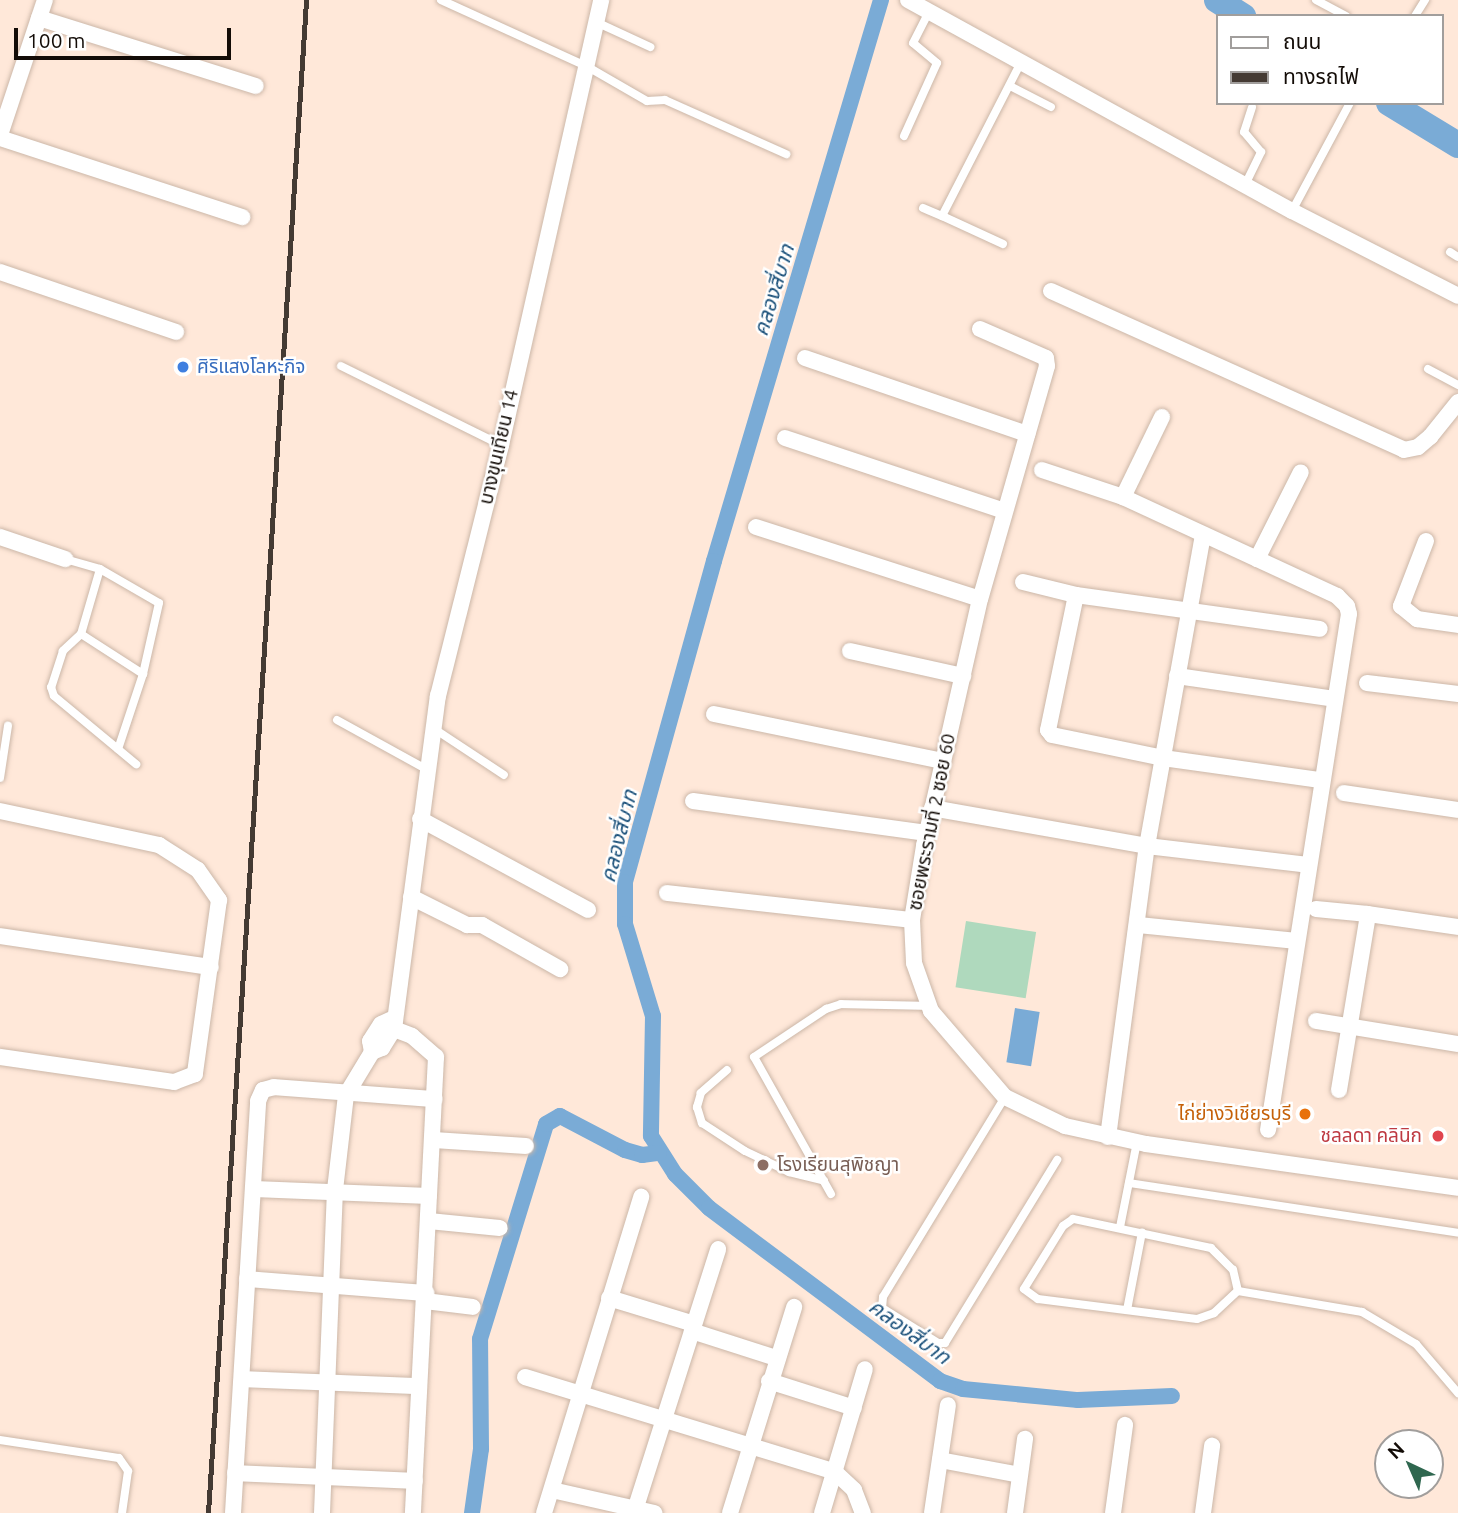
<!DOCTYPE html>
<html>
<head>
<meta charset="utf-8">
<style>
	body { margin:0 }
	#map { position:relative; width:1458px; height:1513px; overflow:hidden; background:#ffe8d9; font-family:Ubuntu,"Noto Sans Thai",sans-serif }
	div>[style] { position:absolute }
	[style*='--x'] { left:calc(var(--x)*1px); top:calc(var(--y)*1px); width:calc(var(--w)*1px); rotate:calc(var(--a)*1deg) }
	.green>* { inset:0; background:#afd9bd; transform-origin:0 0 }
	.water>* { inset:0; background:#7aabd6; transform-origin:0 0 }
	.canal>* { height:16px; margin:-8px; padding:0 8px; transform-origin:8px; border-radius:8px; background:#7aabd6 }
	.river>* { height:26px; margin:-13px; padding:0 13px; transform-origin:13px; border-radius:13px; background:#7aabd6 }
	.roads { filter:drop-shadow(0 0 2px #ccb7a8) drop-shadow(0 0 2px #ccb7a8) }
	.service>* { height:8px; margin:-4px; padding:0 4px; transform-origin:4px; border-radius:4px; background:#fff }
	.minor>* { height:16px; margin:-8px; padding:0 8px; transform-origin:8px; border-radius:8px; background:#fff }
	.rail>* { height:4.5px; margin:-2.25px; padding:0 2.25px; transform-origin:2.25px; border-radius:2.25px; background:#443a33 }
	.dots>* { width:19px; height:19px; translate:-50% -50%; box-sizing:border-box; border:4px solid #fff; border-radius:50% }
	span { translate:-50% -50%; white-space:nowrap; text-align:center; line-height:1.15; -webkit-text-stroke:5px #fff; paint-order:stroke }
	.shop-label { font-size:19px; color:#366cbe }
	.left { translate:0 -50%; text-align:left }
	.street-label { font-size:19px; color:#130c07 }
	.food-label { font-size:19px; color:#c56008 }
	.right { translate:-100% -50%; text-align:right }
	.health-label { font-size:19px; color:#be3a42 }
	.education-label { font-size:19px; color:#785e54 }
	.water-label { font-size:21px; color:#1a507a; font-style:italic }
	.legend { position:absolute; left:1216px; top:14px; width:228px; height:91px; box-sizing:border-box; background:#fff; border:2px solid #a19e9c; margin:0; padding:9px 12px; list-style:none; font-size:21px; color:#130c07 }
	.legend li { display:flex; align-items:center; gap:14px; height:35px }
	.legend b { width:35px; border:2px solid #a19e9c }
	.north { position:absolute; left:1374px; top:1429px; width:70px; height:70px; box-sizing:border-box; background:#fff; border:2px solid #a19e9c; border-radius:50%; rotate:316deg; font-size:19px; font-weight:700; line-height:28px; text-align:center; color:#130c07 }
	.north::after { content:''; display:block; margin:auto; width:24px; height:32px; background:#2f674f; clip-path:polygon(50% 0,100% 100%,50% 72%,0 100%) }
	.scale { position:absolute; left:14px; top:28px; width:217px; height:32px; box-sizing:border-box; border:4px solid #130c07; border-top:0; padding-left:9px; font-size:21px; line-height:24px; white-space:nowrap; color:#130c07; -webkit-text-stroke:5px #fff; paint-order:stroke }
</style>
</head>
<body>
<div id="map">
	<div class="green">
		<i style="left:966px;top:921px;width:71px;height:67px;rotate:9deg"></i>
	</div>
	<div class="water">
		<i style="left:1015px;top:1008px;width:25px;height:55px;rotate:9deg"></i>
	</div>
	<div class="canal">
		<i style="--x:881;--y:0;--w:585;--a:106.58"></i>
		<i style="--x:714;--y:561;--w:333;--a:105.5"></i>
		<i style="--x:625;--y:882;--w:42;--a:90"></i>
		<i style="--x:625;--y:924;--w:96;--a:73.1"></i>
		<i style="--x:653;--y:1016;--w:120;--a:91"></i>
		<i style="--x:651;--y:1136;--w:45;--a:57.7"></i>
		<i style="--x:675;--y:1174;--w:48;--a:45"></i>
		<i style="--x:709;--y:1208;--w:289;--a:36.8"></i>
		<i style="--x:940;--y:1381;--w:24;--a:19"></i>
		<i style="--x:963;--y:1389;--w:116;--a:5.5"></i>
		<i style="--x:1078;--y:1400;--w:94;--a:-2.4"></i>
		<i style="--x:472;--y:1513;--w:65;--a:-82"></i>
		<i style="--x:481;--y:1449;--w:110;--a:-90.5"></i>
		<i style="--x:480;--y:1339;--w:225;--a:-72.9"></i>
		<i style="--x:546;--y:1124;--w:16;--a:-30"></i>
		<i style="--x:560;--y:1116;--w:73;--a:27.6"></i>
		<i style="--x:625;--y:1150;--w:18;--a:16"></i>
		<i style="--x:642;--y:1155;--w:17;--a:-7"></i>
	</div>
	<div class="river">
		<i style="--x:1217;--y:0;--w:31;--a:32"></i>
		<i style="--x:1389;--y:103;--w:81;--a:31.3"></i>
	</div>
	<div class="roads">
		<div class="service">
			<i style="--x:441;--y:0;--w:162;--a:24.5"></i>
			<i style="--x:588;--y:67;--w:68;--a:30"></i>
			<i style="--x:647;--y:101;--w:18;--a:-3"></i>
			<i style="--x:665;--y:100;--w:133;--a:24.1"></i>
			<i style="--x:1316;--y:0;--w:34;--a:28"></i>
			<i style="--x:1415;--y:16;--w:19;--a:-58"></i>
			<i style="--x:596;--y:22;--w:60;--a:24.8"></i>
			<i style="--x:1010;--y:86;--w:46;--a:27.1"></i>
			<i style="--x:904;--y:136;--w:80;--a:-65.7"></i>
			<i style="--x:937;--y:63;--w:31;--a:-140"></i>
			<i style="--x:913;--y:43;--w:34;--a:-63"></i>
			<i style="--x:1245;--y:185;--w:37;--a:-64"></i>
			<i style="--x:1261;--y:152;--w:26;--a:-130"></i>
			<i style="--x:1244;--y:132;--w:26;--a:-72"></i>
			<i style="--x:923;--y:208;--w:21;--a:23"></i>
			<i style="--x:1292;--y:211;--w:123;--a:-61.8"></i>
			<i style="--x:1003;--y:244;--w:67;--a:-155.3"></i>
			<i style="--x:942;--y:216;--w:171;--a:-62.8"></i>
			<i style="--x:1450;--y:252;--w:9;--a:32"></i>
			<i style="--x:341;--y:366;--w:178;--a:26.3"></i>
			<i style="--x:1428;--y:369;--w:34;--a:28"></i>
			<i style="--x:65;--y:559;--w:36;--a:16"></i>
			<i style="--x:100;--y:569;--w:68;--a:106.3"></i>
			<i style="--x:81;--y:634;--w:25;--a:137"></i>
			<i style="--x:63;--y:651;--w:38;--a:108"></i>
			<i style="--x:51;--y:687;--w:9;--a:72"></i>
			<i style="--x:54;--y:696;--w:107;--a:39.7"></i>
			<i style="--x:100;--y:569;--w:68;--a:30"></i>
			<i style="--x:159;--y:603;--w:73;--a:102.7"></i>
			<i style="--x:81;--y:634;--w:74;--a:32.8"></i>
			<i style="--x:143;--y:674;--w:79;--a:108.4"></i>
			<i style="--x:337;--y:720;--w:102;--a:28.8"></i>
			<i style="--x:433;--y:728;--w:85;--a:33.5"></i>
			<i style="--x:0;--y:778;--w:53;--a:-81.3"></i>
			<i style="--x:727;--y:1070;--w:35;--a:139"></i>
			<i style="--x:701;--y:1093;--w:15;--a:106"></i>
			<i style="--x:697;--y:1107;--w:17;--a:73"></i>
			<i style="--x:702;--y:1123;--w:51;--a:33.1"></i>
			<i style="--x:745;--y:1151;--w:49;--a:25.5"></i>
			<i style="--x:789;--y:1172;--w:36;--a:14"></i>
			<i style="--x:1005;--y:1097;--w:234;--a:121.4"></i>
			<i style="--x:883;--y:1297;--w:11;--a:95"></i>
			<i style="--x:882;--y:1308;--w:66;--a:32"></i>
			<i style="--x:938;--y:1343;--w:7;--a:0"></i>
			<i style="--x:945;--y:1343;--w:215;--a:-58.5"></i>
			<i style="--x:1129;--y:1183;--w:333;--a:8.6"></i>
			<i style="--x:831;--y:1194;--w:157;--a:-119.3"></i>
			<i style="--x:754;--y:1057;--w:87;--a:-33.7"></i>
			<i style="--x:826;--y:1009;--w:16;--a:-18"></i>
			<i style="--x:841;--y:1004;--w:88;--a:1.3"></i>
			<i style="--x:1120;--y:1227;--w:87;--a:-78.7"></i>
			<i style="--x:1238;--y:1291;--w:22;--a:-103"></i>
			<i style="--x:1233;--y:1270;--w:31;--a:-135"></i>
			<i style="--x:1211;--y:1248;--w:141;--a:-168.1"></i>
			<i style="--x:1073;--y:1219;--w:12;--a:145"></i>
			<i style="--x:1063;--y:1226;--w:74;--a:121.8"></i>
			<i style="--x:1024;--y:1289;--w:17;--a:36"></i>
			<i style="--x:1038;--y:1299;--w:160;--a:7.2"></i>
			<i style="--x:1197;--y:1319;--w:18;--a:-19"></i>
			<i style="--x:1214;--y:1313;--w:33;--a:-43"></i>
			<i style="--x:1238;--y:1291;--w:126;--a:9.6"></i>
			<i style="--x:1362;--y:1312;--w:63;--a:30.7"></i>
			<i style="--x:1416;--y:1344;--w:65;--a:49.4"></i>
			<i style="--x:1127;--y:1310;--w:79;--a:-79.1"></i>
			<i style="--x:0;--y:1440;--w:120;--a:8.6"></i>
			<i style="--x:119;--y:1458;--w:16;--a:55"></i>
			<i style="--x:128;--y:1471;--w:42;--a:98.1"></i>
		</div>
		<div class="minor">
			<i style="--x:908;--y:0;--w:438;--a:28.8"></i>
			<i style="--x:1292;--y:211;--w:186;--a:27.1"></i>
			<i style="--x:39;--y:18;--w:227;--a:17.4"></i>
			<i style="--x:0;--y:135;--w:142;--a:-71.6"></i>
			<i style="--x:0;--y:138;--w:255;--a:18.1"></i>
			<i style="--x:0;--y:272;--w:186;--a:18.8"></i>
			<i style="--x:1051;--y:291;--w:387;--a:24.2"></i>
			<i style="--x:1404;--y:450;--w:14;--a:-12"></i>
			<i style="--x:1418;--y:447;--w:16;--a:-40"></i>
			<i style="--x:1430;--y:437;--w:45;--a:-51.3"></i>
			<i style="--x:980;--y:329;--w:72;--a:23.7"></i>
			<i style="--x:1046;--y:358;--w:8;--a:83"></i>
			<i style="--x:1047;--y:366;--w:242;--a:106"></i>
			<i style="--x:980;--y:599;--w:253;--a:102.8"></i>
			<i style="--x:924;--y:846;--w:75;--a:99.2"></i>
			<i style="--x:912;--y:920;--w:43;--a:87.3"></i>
			<i style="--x:914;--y:963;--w:51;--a:70.5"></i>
			<i style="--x:931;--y:1011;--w:113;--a:49.3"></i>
			<i style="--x:1005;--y:1097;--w:67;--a:25.8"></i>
			<i style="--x:1065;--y:1126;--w:83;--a:12.5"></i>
			<i style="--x:1146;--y:1144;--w:315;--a:8"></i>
			<i style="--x:805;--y:358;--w:235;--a:18.9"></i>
			<i style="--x:785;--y:438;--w:231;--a:18.4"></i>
			<i style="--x:1042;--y:470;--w:85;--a:18.4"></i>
			<i style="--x:1123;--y:497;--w:236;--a:24.8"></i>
			<i style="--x:1337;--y:596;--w:14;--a:45"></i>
			<i style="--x:1347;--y:606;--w:8;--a:76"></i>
			<i style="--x:1349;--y:614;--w:522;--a:98.92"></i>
			<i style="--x:1123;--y:497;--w:89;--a:-64"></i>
			<i style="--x:756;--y:527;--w:235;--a:17.8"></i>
			<i style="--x:0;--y:537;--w:69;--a:18.7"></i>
			<i style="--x:1426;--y:541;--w:70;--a:111"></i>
			<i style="--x:1401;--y:606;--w:21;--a:39"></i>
			<i style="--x:1417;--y:619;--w:41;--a:8.3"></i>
			<i style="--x:1257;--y:559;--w:97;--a:-63.2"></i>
			<i style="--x:1023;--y:582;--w:55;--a:13.8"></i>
			<i style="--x:1076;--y:595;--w:246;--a:7.9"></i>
			<i style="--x:1076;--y:595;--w:138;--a:101.7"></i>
			<i style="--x:1048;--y:730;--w:6;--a:51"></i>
			<i style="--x:1052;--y:735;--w:113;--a:11.7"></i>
			<i style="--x:1163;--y:758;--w:159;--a:8"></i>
			<i style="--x:850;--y:651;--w:116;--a:12.5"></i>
			<i style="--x:1177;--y:676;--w:159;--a:8.3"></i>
			<i style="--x:1367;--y:683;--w:92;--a:6.9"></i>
			<i style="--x:714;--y:714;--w:234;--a:11.6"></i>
			<i style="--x:1344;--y:793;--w:115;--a:8.5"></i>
			<i style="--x:693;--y:801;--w:236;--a:7.8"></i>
			<i style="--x:932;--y:808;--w:218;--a:10"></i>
			<i style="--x:1147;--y:846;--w:162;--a:6.7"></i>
			<i style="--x:0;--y:811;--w:163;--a:12.1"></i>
			<i style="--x:159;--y:845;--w:46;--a:32.7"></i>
			<i style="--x:198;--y:870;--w:37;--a:55"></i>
			<i style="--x:219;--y:900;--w:176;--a:97.9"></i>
			<i style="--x:195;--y:1074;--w:22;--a:159"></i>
			<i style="--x:174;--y:1082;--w:176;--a:-171.8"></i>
			<i style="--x:420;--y:819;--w:191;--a:28.4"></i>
			<i style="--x:667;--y:893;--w:246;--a:6.3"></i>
			<i style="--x:411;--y:897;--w:63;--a:26.6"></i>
			<i style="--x:467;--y:925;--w:15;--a:0"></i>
			<i style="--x:482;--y:925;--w:90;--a:29.4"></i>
			<i style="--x:1316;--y:909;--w:52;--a:5.5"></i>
			<i style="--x:1139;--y:925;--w:158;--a:5.8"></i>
			<i style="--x:0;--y:936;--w:213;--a:8.4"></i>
			<i style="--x:1316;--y:1021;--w:144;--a:9.2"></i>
			<i style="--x:394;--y:1029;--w:19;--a:21"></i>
			<i style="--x:412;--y:1036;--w:32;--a:41"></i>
			<i style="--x:436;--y:1057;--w:457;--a:92.9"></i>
			<i style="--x:372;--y:1052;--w:11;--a:-100"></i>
			<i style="--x:370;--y:1041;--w:20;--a:-57"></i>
			<i style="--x:381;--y:1024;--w:12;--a:-24"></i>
			<i style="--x:1339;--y:1090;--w:178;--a:-80.6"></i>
			<i style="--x:1368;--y:914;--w:91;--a:8.2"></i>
			<i style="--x:1108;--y:1137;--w:294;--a:-82.4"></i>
			<i style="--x:1147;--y:846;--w:316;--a:-79.8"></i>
			<i style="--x:434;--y:1140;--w:92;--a:3.7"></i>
			<i style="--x:254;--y:1189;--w:175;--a:2.3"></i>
			<i style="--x:429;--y:1221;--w:71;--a:5.6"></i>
			<i style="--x:247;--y:1279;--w:180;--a:4.5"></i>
			<i style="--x:609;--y:1298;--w:89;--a:17"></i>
			<i style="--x:425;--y:1301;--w:48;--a:7.1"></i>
			<i style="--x:692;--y:1331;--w:88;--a:17.8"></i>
			<i style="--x:525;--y:1377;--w:324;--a:17"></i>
			<i style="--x:835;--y:1472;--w:26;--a:43"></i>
			<i style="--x:854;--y:1490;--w:25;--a:69"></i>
			<i style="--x:242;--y:1379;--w:177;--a:2.3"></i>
			<i style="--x:769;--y:1381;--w:89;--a:17.6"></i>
			<i style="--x:940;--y:1460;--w:81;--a:10.6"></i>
			<i style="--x:235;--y:1473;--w:180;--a:2.5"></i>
			<i style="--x:552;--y:1490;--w:105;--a:12.7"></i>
			<i style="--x:233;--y:1513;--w:413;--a:-86.5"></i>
			<i style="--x:258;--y:1101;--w:12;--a:-66"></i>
			<i style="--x:263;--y:1090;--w:11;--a:-15"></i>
			<i style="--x:274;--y:1087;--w:161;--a:4.3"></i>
			<i style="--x:322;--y:1513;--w:323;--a:-87.7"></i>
			<i style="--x:335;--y:1190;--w:96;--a:-83.4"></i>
			<i style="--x:346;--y:1095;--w:50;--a:-58.8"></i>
			<i style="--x:372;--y:1052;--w:11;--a:-22"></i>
			<i style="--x:382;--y:1048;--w:22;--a:-58"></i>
			<i style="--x:394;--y:1029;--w:336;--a:-82.5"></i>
			<i style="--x:438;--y:696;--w:259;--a:-75.9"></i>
			<i style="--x:501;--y:445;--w:456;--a:-77.3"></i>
			<i style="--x:544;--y:1513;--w:331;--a:-72.9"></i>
			<i style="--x:634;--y:1513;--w:277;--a:-72.3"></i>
			<i style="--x:730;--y:1513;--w:216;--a:-72.7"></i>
			<i style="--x:822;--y:1513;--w:150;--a:-73.4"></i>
			<i style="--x:932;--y:1513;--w:109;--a:-81.6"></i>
			<i style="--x:1015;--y:1513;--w:75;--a:-82.3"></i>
			<i style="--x:1113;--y:1513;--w:89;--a:-82.2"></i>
			<i style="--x:1203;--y:1513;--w:68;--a:-82.3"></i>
		</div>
	</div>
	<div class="rail">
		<i style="--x:208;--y:1513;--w:1516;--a:-86.29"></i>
	</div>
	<div class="dots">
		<i style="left:183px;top:367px;background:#3f7fe0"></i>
		<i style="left:1305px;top:1114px;background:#e8710a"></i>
		<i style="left:1438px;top:1136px;background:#e0444e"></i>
		<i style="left:763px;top:1165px;background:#8d6e63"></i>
	</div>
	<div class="shop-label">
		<span class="left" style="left:197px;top:367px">ศิริแสงโลหะกิจ</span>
	</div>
	<div class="street-label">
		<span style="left:499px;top:447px;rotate:-77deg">บางขุนเทียน 14</span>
		<span style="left:932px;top:822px;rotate:-79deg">ซอยพระรามที่ 2 ซอย 60</span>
	</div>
	<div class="food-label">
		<span class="right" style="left:1291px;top:1114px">ไก่ย่างวิเชียรบุรี</span>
	</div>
	<div class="health-label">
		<span class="right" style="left:1422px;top:1136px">ชลลดา คลินิก</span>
	</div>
	<div class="education-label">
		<span class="left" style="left:777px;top:1165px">โรงเรียนสุพิชญา</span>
	</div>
	<div class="water-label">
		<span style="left:773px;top:290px;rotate:-73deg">คลองสี่บาท</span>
		<span style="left:618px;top:836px;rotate:-76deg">คลองสี่บาท</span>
		<span style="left:910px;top:1331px;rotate:36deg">คลองสี่บาท</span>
	</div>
	<ul class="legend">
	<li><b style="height:9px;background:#fff"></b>ถนน</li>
	<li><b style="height:9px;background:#443a33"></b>ทางรถไฟ</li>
	</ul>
	<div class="north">N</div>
	<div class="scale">100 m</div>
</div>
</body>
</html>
